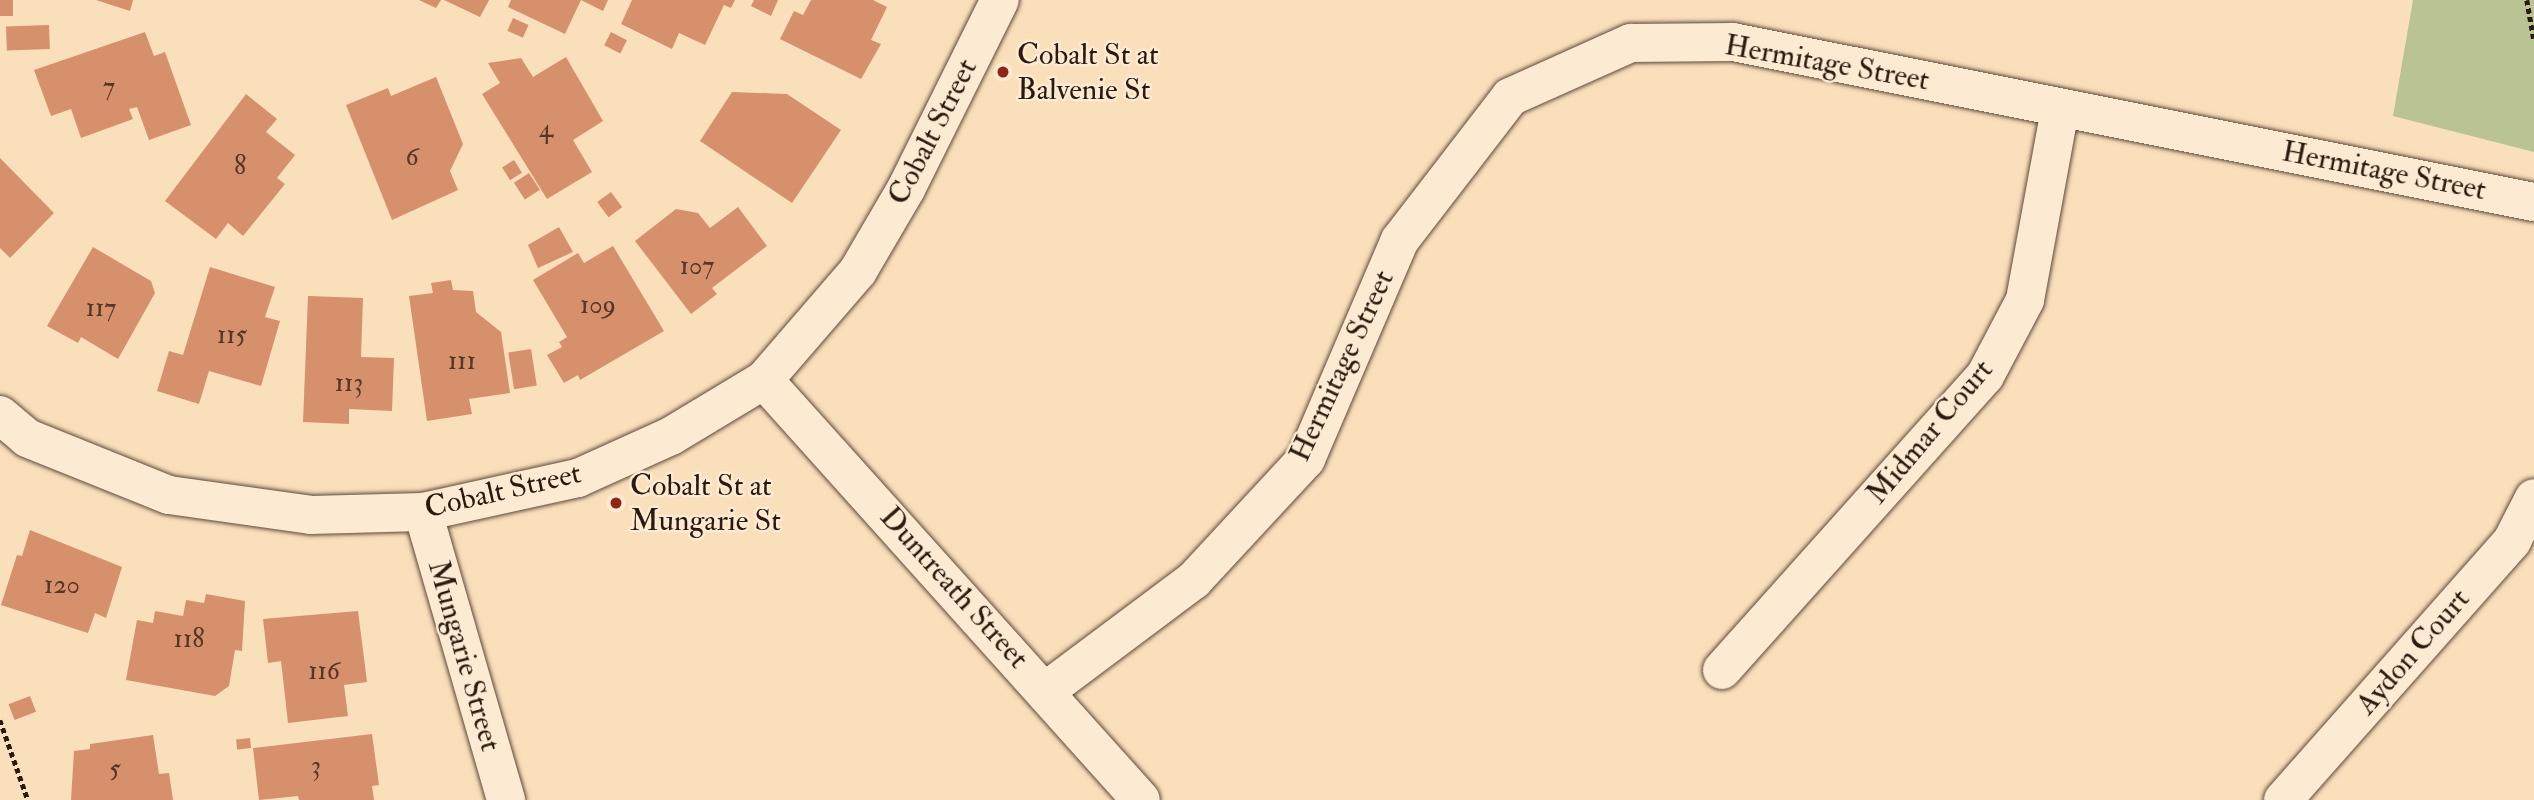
<!DOCTYPE html>
<html>
<head>
<meta charset="utf-8">
<style>
	body { margin:0 }
	#map { position:relative; width:2534px; height:800px; overflow:hidden; background:#fadfbb; font-family:"IM FELL Double Pica",serif }
	div>[style] { position:absolute }
	[style*='--x'] { left:calc(var(--x)*1px); top:calc(var(--y)*1px); width:calc(var(--w)*1px); rotate:calc(var(--a)*1deg) }
	.green>* { inset:0; background:#b9c394 }
	.building>* { inset:0; background:#d6906c; transform-origin:0 0 }
	.path>* { height:4.5px; margin-top:-2.25px; transform-origin:0; background:repeating-linear-gradient(90deg,#2a190e 0 5px,transparent 0 8.5px) }
	.roads { filter:drop-shadow(0 0 2px #5e4a39) drop-shadow(0 0 2px #5e4a39) }
	.minor>* { height:38px; margin:-19px; padding:0 19px; transform-origin:19px; border-radius:19px; background:#fcead3 }
	.tertiary>* { height:38px; margin:-19px; padding:0 19px; transform-origin:19px; border-radius:19px; background:#fcead3 }
	.dots>* { width:19px; height:19px; translate:-50% -50%; box-sizing:border-box; border:4px solid #fcead3; border-radius:50% }
	span { translate:-50% -50%; white-space:nowrap; text-align:center; line-height:1.15; -webkit-text-stroke:5px #fcead3; paint-order:stroke }
	.number-label { font-size:26px; color:#553726 }
	.number-label span { -webkit-text-stroke-width:0 }
	.poi-label { font-size:30px; color:#2a190e }
	.left { translate:0 -50%; text-align:left }
	.street-label { font-size:30px; color:#2a190e }
</style>
</head>
<body>
<div id="map">
	<div class="green">
		<i style="clip-path:polygon(2413px 0,2534px 0,2534px 152px,2393px 116px)"></i>
	</div>
	<div class="building">
		<i style="left:0;top:0;width:13px;height:16px"></i>
		<i style="clip-path:polygon(96px 0,133px 0,130px 11px)"></i>
		<i style="clip-path:polygon(419px 0,441px 0,436px 8px)"></i>
		<i style="clip-path:polygon(444px 0,489px 0,480px 17px)"></i>
		<i style="clip-path:polygon(511px 0,608px 0,603px 11px,581px 0,565px 34px,508px 7px)"></i>
		<i style="clip-path:polygon(632px 0,735px 0,731px 8px,724px 5px,705px 45px,679px 33px,672px 49px,621px 24px)"></i>
		<i style="clip-path:polygon(754px 0,778px 0,771px 16px,751px 6px)"></i>
		<i style="clip-path:polygon(811px 0,873px 0,887px 7px,871px 40px,881px 44px,861px 79px,780px 39px,794px 11px,803px 15px)"></i>
		<i style="left:513px;top:18px;width:17px;height:14px;rotate:24deg"></i>
		<i style="left:49px;top:25px;width:24px;height:43px;rotate:88deg"></i>
		<i style="clip-path:polygon(145px 32px,154px 56px,165px 52px,191px 125px,149px 140px,137px 107px,129px 109px,133px 119px,81px 138px,71px 109px,51px 116px,34px 70px)"></i>
		<i style="left:611px;top:32px;width:18px;height:15px;rotate:27deg"></i>
		<i style="clip-path:polygon(566px 57px,603px 121px,573px 140px,592px 172px,547px 199px,482px 94px,500px 83px,488px 63px,521px 58px,533px 77px)"></i>
		<i style="clip-path:polygon(436px 77px,463px 144px,450px 171px,458px 190px,392px 220px,346px 105px,388px 88px,391px 96px)"></i>
		<i style="clip-path:polygon(732px 92px,787px 94px,841px 130px,792px 203px,700px 141px)"></i>
		<i style="clip-path:polygon(246px 94px,277px 119px,266px 132px,295px 155px,277px 178px,285px 184px,243px 236px,228px 223px,216px 239px,165px 201px)"></i>
		<i style="clip-path:polygon(0 158px,54px 213px,10px 258px,0 248px)"></i>
		<i style="left:514px;top:160px;width:15px;height:14px;rotate:58deg"></i>
		<i style="left:529px;top:173px;width:20px;height:18px;rotate:57deg"></i>
		<i style="left:611px;top:192px;width:19px;height:17px;rotate:54deg"></i>
		<i style="clip-path:polygon(738px 207px,767px 246px,712px 288px,717px 294px,691px 314px,635px 241px,676px 209px,698px 213px,710px 228px)"></i>
		<i style="clip-path:polygon(559px 227px,573px 252px,538px 268px,528px 245px)"></i>
		<i style="clip-path:polygon(613px 246px,664px 331px,580px 380px,578px 375px,564px 383px,547px 355px,562px 347px,559px 342px,567px 337px,533px 280px,578px 253px,584px 263px)"></i>
		<i style="clip-path:polygon(93px 247px,151px 281px,155px 293px,118px 359px,81px 337px,78px 343px,47px 326px)"></i>
		<i style="clip-path:polygon(210px 267px,275px 287px,265px 317px,280px 321px,261px 386px,209px 371px,199px 404px,157px 391px,169px 351px,183px 355px)"></i>
		<i style="clip-path:polygon(451px 280px,453px 290px,473px 291px,476px 312px,501px 332px,510px 393px,469px 399px,472px 414px,427px 421px,409px 296px,433px 293px,431px 283px)"></i>
		<i style="clip-path:polygon(308px 296px,363px 298px,361px 357px,394px 358px,392px 411px,349px 409px,349px 424px,303px 422px)"></i>
		<i style="left:531px;top:349px;width:37px;height:23px;rotate:81deg"></i>
		<i style="clip-path:polygon(30px 530px,122px 567px,106px 618px,95px 613px,88px 633px,1px 605px,17px 555px,22px 556px)"></i>
		<i style="clip-path:polygon(206px 594px,245px 601px,242px 651px,235px 650px,229px 686px,215px 696px,126px 680px,137px 620px,153px 623px,155px 611px,183px 616px,186px 600px,204px 603px)"></i>
		<i style="clip-path:polygon(358px 611px,367px 682px,344px 685px,348px 716px,288px 723px,281px 661px,268px 663px,263px 619px)"></i>
		<i style="left:30px;top:696px;width:17px;height:23px;rotate:69deg"></i>
		<i style="clip-path:polygon(372px 734px,379px 785px,372px 786px,374px 800px,299px 800px,298px 796px,259px 800px,253px 748px)"></i>
		<i style="clip-path:polygon(153px 735px,159px 774px,169px 773px,173px 800px,71px 800px,74px 751px,90px 749px,90px 744px)"></i>
		<i style="left:250px;top:738px;width:10px;height:14px;rotate:84deg"></i>
	</div>
	<div class="path">
		<i style="--x:2527;--y:0;--w:39;--a:80"></i>
		<i style="--x:0;--y:720;--w:85;--a:70.7"></i>
	</div>
	<div class="roads">
		<div class="minor">
			<i style="--x:764;--y:380;--w:564;--a:48.09"></i>
			<i style="--x:1722;--y:670;--w:394;--a:-48.2"></i>
			<i style="--x:1985;--y:376;--w:86;--a:-62.2"></i>
			<i style="--x:2025;--y:300;--w:194;--a:-79.6"></i>
			<i style="--x:1047;--y:690;--w:184;--a:-36.8"></i>
			<i style="--x:1194;--y:580;--w:165;--a:-47.2"></i>
			<i style="--x:1306;--y:459;--w:238;--a:-66.8"></i>
			<i style="--x:1400;--y:240;--w:180;--a:-52.4"></i>
			<i style="--x:1510;--y:97;--w:133;--a:-24.1"></i>
			<i style="--x:1631;--y:43;--w:102;--a:-0.6"></i>
			<i style="--x:1733;--y:42;--w:817;--a:11.3"></i>
			<i style="--x:2283;--y:800;--w:346;--a:-48.5"></i>
			<i style="--x:2512;--y:541;--w:48;--a:-62.9"></i>
		</div>
		<div class="tertiary">
			<i style="--x:0;--y:415;--w:35;--a:40"></i>
			<i style="--x:27;--y:438;--w:153;--a:21.9"></i>
			<i style="--x:169;--y:495;--w:143;--a:8"></i>
			<i style="--x:311;--y:515;--w:112;--a:-1.5"></i>
			<i style="--x:423;--y:512;--w:159;--a:-12.4"></i>
			<i style="--x:578;--y:478;--w:102;--a:-24.3"></i>
			<i style="--x:671;--y:436;--w:109;--a:-31.1"></i>
			<i style="--x:764;--y:380;--w:144;--a:-49.2"></i>
			<i style="--x:858;--y:271;--w:95;--a:-59.7"></i>
			<i style="--x:906;--y:189;--w:211;--a:-63.6"></i>
			<i style="--x:423;--y:512;--w:300;--a:73.9"></i>
		</div>
	</div>
	<div class="dots">
		<i style="left:1003px;top:72px;background:#8f2418"></i>
		<i style="left:616px;top:503px;background:#8f2418"></i>
	</div>
	<div class="number-label">
		<span style="left:109px;top:88px">7</span>
		<span style="left:546px;top:130px">4</span>
		<span style="left:412px;top:158px">6</span>
		<span style="left:240px;top:167px">8</span>
		<span style="left:697px;top:267px">107</span>
		<span style="left:598px;top:306px">109</span>
		<span style="left:101px;top:309px">117</span>
		<span style="left:232px;top:336px">115</span>
		<span style="left:462px;top:362px">111</span>
		<span style="left:349px;top:384px">113</span>
		<span style="left:62px;top:586px">120</span>
		<span style="left:189px;top:640px">118</span>
		<span style="left:324px;top:672px">116</span>
		<span style="left:316px;top:767px">3</span>
		<span style="left:115px;top:770px">5</span>
	</div>
	<div class="poi-label">
		<span class="left" style="left:1017px;top:72px">Cobalt St at<br>Balvenie St</span>
		<span class="left" style="left:630px;top:503px">Cobalt St at<br>Mungarie St</span>
	</div>
	<div class="street-label">
		<span style="left:1827px;top:63px;rotate:10deg">Hermitage Street</span>
		<span style="left:933px;top:132px;rotate:-63deg">Cobalt Street</span>
		<span style="left:2384px;top:171px;rotate:11deg">Hermitage Street</span>
		<span style="left:1342px;top:366px;rotate:-65deg">Hermitage Street</span>
		<span style="left:1930px;top:432px;rotate:-50deg">Midmar Court</span>
		<span style="left:503px;top:491px;rotate:-13deg">Cobalt Street</span>
		<span style="left:954px;top:588px;rotate:48deg">Duntreath Street</span>
		<span style="left:2413px;top:652px;rotate:-49deg">Aydon Court</span>
		<span style="left:464px;top:656px;rotate:74deg">Mungarie Street</span>
	</div>
</div>
</body>
</html>
